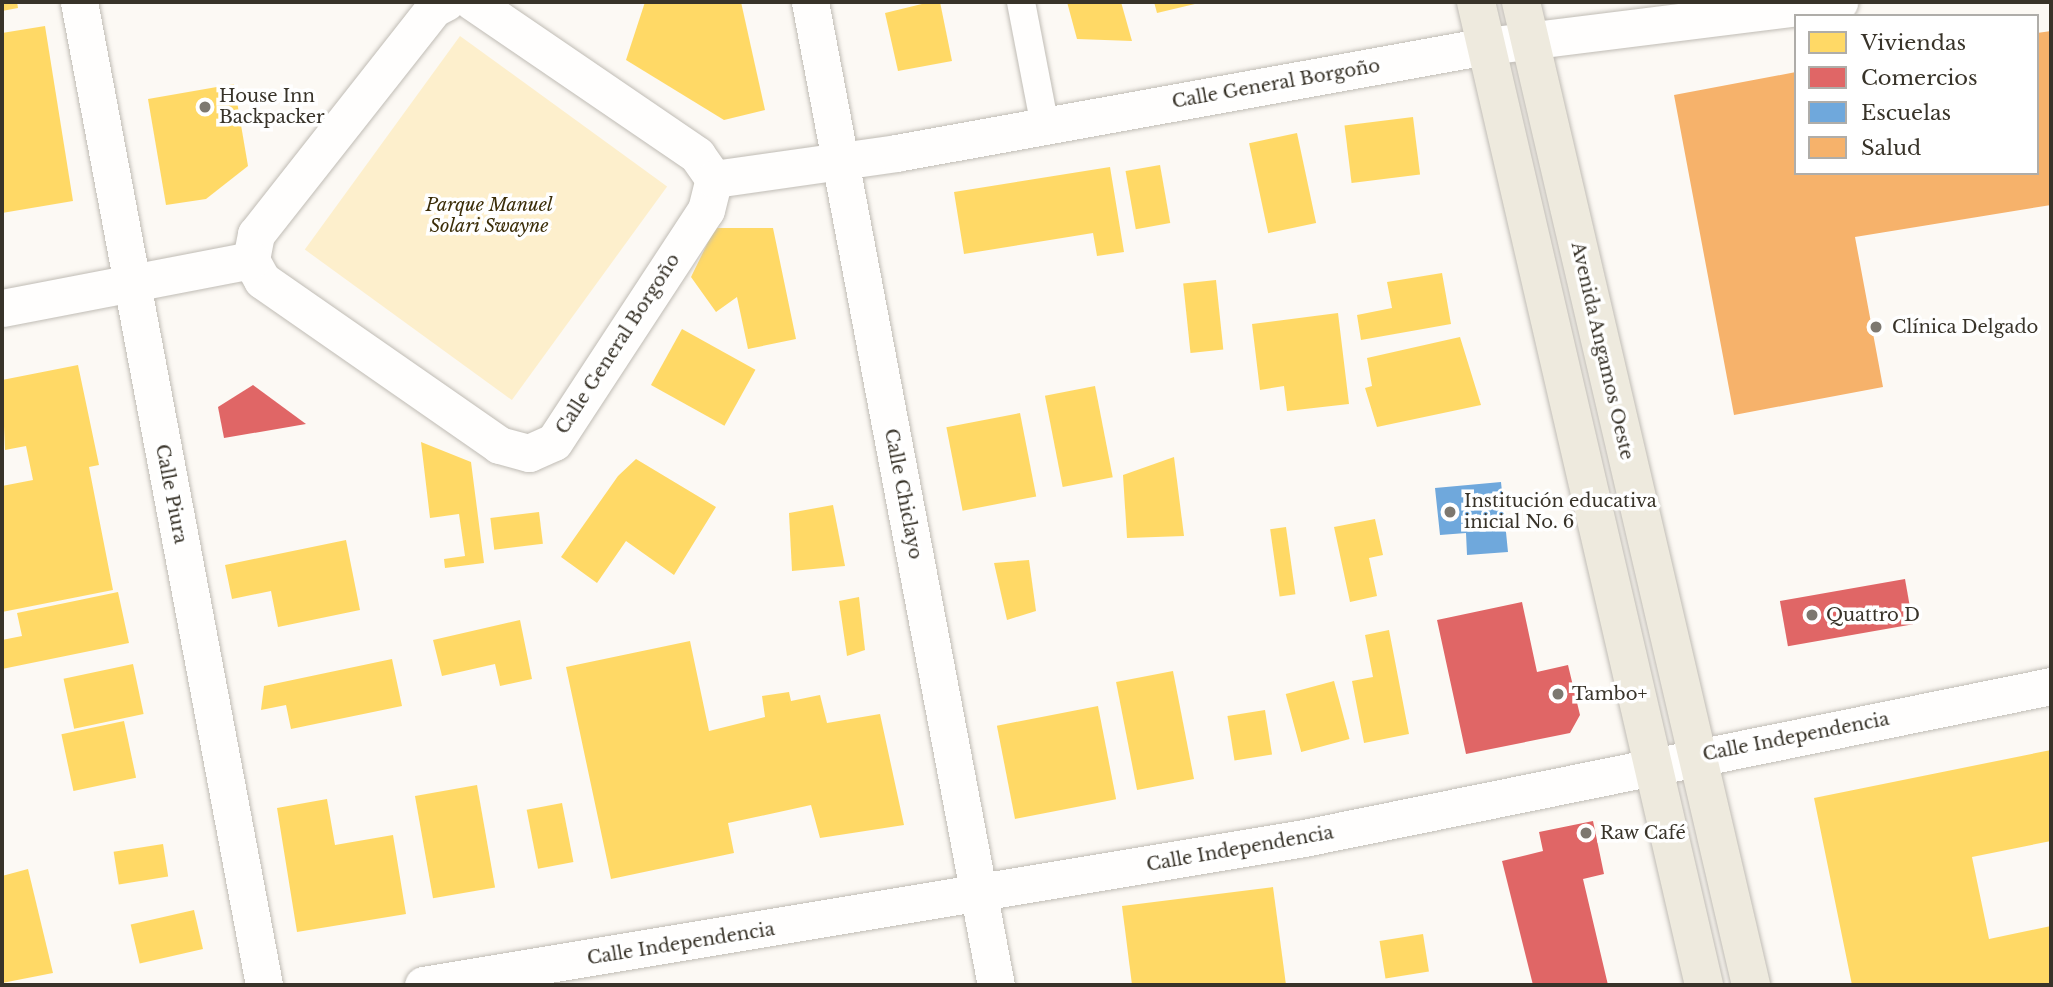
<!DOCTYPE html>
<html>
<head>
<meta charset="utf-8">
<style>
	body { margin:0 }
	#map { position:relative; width:2053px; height:987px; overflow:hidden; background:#fcf9f4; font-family:"Libre Baskerville",serif }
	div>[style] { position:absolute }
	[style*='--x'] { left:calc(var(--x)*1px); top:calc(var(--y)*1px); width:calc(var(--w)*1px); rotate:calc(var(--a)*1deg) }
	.green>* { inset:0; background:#fdefcc; transform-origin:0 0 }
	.homes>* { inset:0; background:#ffd966; transform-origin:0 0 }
	.shops>* { inset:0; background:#e06666; transform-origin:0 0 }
	.schools>* { inset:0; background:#6fa8dc }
	.health>* { inset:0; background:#f6b26b }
	.roads { filter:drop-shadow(0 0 2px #c0bcb5) drop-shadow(0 0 2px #c0bcb5) }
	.pedestrian>* { height:28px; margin:-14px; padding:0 14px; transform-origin:14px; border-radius:14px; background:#fffefd }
	.minor>* { height:37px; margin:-18.5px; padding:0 18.5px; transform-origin:18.5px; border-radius:18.5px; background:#fffefd }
	.primary>* { height:38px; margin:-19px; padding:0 19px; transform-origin:19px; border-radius:19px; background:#eeeade }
	.dots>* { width:19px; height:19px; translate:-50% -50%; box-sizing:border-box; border:4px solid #fff; border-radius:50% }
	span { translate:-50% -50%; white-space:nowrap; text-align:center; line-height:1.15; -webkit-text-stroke:7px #fff; paint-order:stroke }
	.street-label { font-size:18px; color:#383329 }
	.poi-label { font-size:18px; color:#383329 }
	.left { translate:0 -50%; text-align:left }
	.park-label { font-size:18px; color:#3b2d08; font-style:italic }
	.frame { position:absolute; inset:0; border:4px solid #383329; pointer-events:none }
	.legend { position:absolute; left:1794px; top:14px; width:245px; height:161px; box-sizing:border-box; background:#fff; border:2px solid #afada9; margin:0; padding:9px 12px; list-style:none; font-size:21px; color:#383329 }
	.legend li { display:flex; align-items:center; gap:14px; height:35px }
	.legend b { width:35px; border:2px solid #afada9 }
</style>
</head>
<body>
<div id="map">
	<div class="green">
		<i style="left:460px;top:36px;width:256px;height:264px;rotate:36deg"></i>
	</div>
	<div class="homes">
		<i style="clip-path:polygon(2px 2px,17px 2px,18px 8px,2px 11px)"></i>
		<i style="clip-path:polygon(645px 2px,741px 2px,765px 110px,724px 120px,626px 60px)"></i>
		<i style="clip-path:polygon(930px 2px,940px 2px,952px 61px,898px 71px,885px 13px)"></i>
		<i style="clip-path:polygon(1067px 2px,1121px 2px,1132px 41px,1077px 39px)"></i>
		<i style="clip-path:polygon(1154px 2px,1199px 2px,1199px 3px,1157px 13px)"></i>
		<i style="clip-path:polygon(45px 26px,73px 201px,2px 213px,2px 33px)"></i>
		<i style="clip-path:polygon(234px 84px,248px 166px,206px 199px,166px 205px,148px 99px)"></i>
		<i style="left:1413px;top:117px;width:58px;height:69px;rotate:83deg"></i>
		<i style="left:1297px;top:133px;width:92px;height:49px;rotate:78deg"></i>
		<i style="left:1160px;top:165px;width:59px;height:35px;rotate:80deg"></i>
		<i style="clip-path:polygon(1110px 167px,1124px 252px,1097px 256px,1093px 233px,964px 254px,954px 192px)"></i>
		<i style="clip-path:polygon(715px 228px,773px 228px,796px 339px,748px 349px,737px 297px,716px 312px,691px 277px)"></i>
		<i style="clip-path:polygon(1442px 273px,1451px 324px,1361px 340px,1357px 315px,1392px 308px,1387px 282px)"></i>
		<i style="left:1216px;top:280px;width:70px;height:33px;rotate:84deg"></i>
		<i style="clip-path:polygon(1338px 313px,1349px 404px,1287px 411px,1284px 386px,1260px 390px,1252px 324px)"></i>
		<i style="left:682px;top:329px;width:84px;height:64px;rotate:29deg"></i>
		<i style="clip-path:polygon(1460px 337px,1481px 405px,1377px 427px,1365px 388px,1372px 386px,1367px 358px)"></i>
		<i style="clip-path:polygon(78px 365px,99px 465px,89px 467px,113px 590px,2px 612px,2px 486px,33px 480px,26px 446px,5px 450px,2px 380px)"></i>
		<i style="left:1095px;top:386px;width:93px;height:51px;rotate:79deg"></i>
		<i style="left:1020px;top:413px;width:85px;height:75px;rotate:79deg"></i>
		<i style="clip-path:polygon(421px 442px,471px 462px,484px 563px,445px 568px,444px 559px,465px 556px,459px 514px,430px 518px)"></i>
		<i style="clip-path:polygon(1174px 457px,1184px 536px,1127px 538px,1123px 475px)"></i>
		<i style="clip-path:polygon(636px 459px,716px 507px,674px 575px,626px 541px,597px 583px,561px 557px,618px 476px)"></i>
		<i style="clip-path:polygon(833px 505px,845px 566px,792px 571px,789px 513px)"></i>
		<i style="left:539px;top:512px;width:32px;height:49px;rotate:83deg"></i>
		<i style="clip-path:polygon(1375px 519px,1383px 555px,1369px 558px,1377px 596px,1350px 602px,1334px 527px)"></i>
		<i style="left:1286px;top:527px;width:68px;height:16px;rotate:82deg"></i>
		<i style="clip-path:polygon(346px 540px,360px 610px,278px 627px,271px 591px,232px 599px,225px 565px)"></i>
		<i style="clip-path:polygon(1029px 560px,1036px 611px,1007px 620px,994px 563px)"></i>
		<i style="clip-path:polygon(118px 592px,129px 643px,2px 669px,2px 640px,22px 636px,17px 613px)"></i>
		<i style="clip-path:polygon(859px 597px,865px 650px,847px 656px,839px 601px)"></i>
		<i style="clip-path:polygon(520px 620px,532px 679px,500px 686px,495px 664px,442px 676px,433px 640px)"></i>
		<i style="clip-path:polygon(1389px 630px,1409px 734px,1364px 743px,1352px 681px,1373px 677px,1365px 635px)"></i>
		<i style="clip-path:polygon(690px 641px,709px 731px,765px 717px,762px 696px,789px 692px,791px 701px,820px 695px,827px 723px,880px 714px,904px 825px,820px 838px,811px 805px,728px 823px,734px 853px,611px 879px,566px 667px)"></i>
		<i style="clip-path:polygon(392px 659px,402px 706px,291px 729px,286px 705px,261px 710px,264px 686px)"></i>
		<i style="left:133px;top:664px;width:51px;height:71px;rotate:78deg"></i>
		<i style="left:1173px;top:671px;width:110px;height:58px;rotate:79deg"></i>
		<i style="left:1334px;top:681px;width:60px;height:50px;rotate:75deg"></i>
		<i style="left:1098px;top:706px;width:95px;height:103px;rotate:79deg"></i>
		<i style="left:1265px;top:710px;width:45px;height:38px;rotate:81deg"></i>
		<i style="left:124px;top:721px;width:58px;height:64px;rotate:78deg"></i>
		<i style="clip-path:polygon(2051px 750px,2051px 841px,1972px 857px,1989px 939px,2051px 926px,2051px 984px,1852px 985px,1814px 798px)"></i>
		<i style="left:477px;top:785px;width:104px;height:63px;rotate:80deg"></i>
		<i style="clip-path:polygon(327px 799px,335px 845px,393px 835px,406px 914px,297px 932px,277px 808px)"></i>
		<i style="left:562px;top:803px;width:60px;height:36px;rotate:79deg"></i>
		<i style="left:163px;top:844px;width:33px;height:50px;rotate:81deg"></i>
		<i style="clip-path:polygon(28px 869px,53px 973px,2px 983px,2px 876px)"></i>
		<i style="clip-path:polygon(1273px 887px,1286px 985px,1132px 985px,1122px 906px)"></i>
		<i style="left:194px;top:910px;width:40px;height:65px;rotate:77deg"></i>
		<i style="left:1423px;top:934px;width:38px;height:44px;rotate:81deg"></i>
	</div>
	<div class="shops">
		<i style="clip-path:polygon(253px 385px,306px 424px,224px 438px,218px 407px)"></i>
		<i style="left:1905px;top:579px;width:46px;height:127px;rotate:80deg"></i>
		<i style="clip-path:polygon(1522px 602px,1537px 672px,1568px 665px,1580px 715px,1570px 733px,1466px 754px,1437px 620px)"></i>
		<i style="clip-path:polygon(1593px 821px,1604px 874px,1583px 879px,1608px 985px,1533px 985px,1502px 861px,1543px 851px,1539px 832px)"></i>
	</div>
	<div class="schools">
		<i style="clip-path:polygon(1501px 482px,1508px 552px,1467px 555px,1466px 533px,1440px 535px,1435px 488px)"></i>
	</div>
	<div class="health">
		<i style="clip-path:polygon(2051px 31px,2051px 205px,1855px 237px,1883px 387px,1734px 415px,1674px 95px,1796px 72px,1796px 173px,2037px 173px,2037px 33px)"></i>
	</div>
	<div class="roads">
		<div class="pedestrian">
			<i style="--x:1021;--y:2;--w:127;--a:79.1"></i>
		</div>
		<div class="minor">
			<i style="--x:79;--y:2;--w:1000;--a:79.34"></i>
			<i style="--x:446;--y:2;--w:13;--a:153"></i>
			<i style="--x:434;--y:8;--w:288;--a:128.2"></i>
			<i style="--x:256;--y:234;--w:26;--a:101"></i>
			<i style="--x:251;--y:260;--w:23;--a:61"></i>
			<i style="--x:262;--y:280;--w:289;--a:34.8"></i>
			<i style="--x:499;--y:445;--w:31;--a:15"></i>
			<i style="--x:529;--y:453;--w:27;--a:-24"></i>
			<i style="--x:554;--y:442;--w:277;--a:-56.8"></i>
			<i style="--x:706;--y:210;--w:32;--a:-76"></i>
			<i style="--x:473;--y:2;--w:271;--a:34.3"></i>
			<i style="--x:697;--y:155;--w:29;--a:55"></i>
			<i style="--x:810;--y:2;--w:1000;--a:79.29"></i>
			<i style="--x:714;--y:179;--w:184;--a:-8.1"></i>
			<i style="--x:896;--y:153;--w:600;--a:-10.28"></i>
			<i style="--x:1486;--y:46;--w:356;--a:-7.1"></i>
			<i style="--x:2;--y:308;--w:254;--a:-10.9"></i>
			<i style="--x:423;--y:985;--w:893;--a:-9.47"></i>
			<i style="--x:1304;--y:838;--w:762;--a:-11.5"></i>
		</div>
		<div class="primary">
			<i style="--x:1476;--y:2;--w:1009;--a:76.94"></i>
			<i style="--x:1521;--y:2;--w:1010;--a:76.83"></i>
		</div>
	</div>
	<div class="dots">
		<i style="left:205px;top:107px;background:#7d7870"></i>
		<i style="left:1876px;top:327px;background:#7d7870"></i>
		<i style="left:1450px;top:512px;background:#7d7870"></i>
		<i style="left:1812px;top:615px;background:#7d7870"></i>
		<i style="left:1558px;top:694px;background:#7d7870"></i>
		<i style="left:1586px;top:833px;background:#7d7870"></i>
	</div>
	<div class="street-label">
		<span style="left:1276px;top:84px;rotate:-10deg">Calle General Borgoño</span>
		<span style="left:618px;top:344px;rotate:-57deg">Calle General Borgoño</span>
		<span style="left:1602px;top:351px;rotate:77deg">Avenida Angamos Oeste</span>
		<span style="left:171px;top:494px;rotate:79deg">Calle Piura</span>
		<span style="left:903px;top:494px;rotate:79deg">Calle Chiclayo</span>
		<span style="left:1796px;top:737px;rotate:-11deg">Calle Independencia</span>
		<span style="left:1240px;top:849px;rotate:-10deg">Calle Independencia</span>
		<span style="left:681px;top:944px;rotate:-9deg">Calle Independencia</span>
	</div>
	<div class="poi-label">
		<span class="left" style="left:219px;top:107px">House Inn<br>Backpacker</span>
		<span class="left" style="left:1892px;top:327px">Clínica Delgado</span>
		<span class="left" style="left:1464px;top:512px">Institución educativa<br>inicial No. 6</span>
		<span class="left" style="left:1826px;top:615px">Quattro D</span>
		<span class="left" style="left:1572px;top:694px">Tambo+</span>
		<span class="left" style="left:1600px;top:833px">Raw Café</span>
	</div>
	<div class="park-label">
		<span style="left:489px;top:216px">Parque Manuel<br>Solari Swayne</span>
	</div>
	<div class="frame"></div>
	<ul class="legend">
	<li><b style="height:19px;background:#ffd966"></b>Viviendas</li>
	<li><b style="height:19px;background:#e06666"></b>Comercios</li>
	<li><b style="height:19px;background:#6fa8dc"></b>Escuelas</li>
	<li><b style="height:19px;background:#f6b26b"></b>Salud</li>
	</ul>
</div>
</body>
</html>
